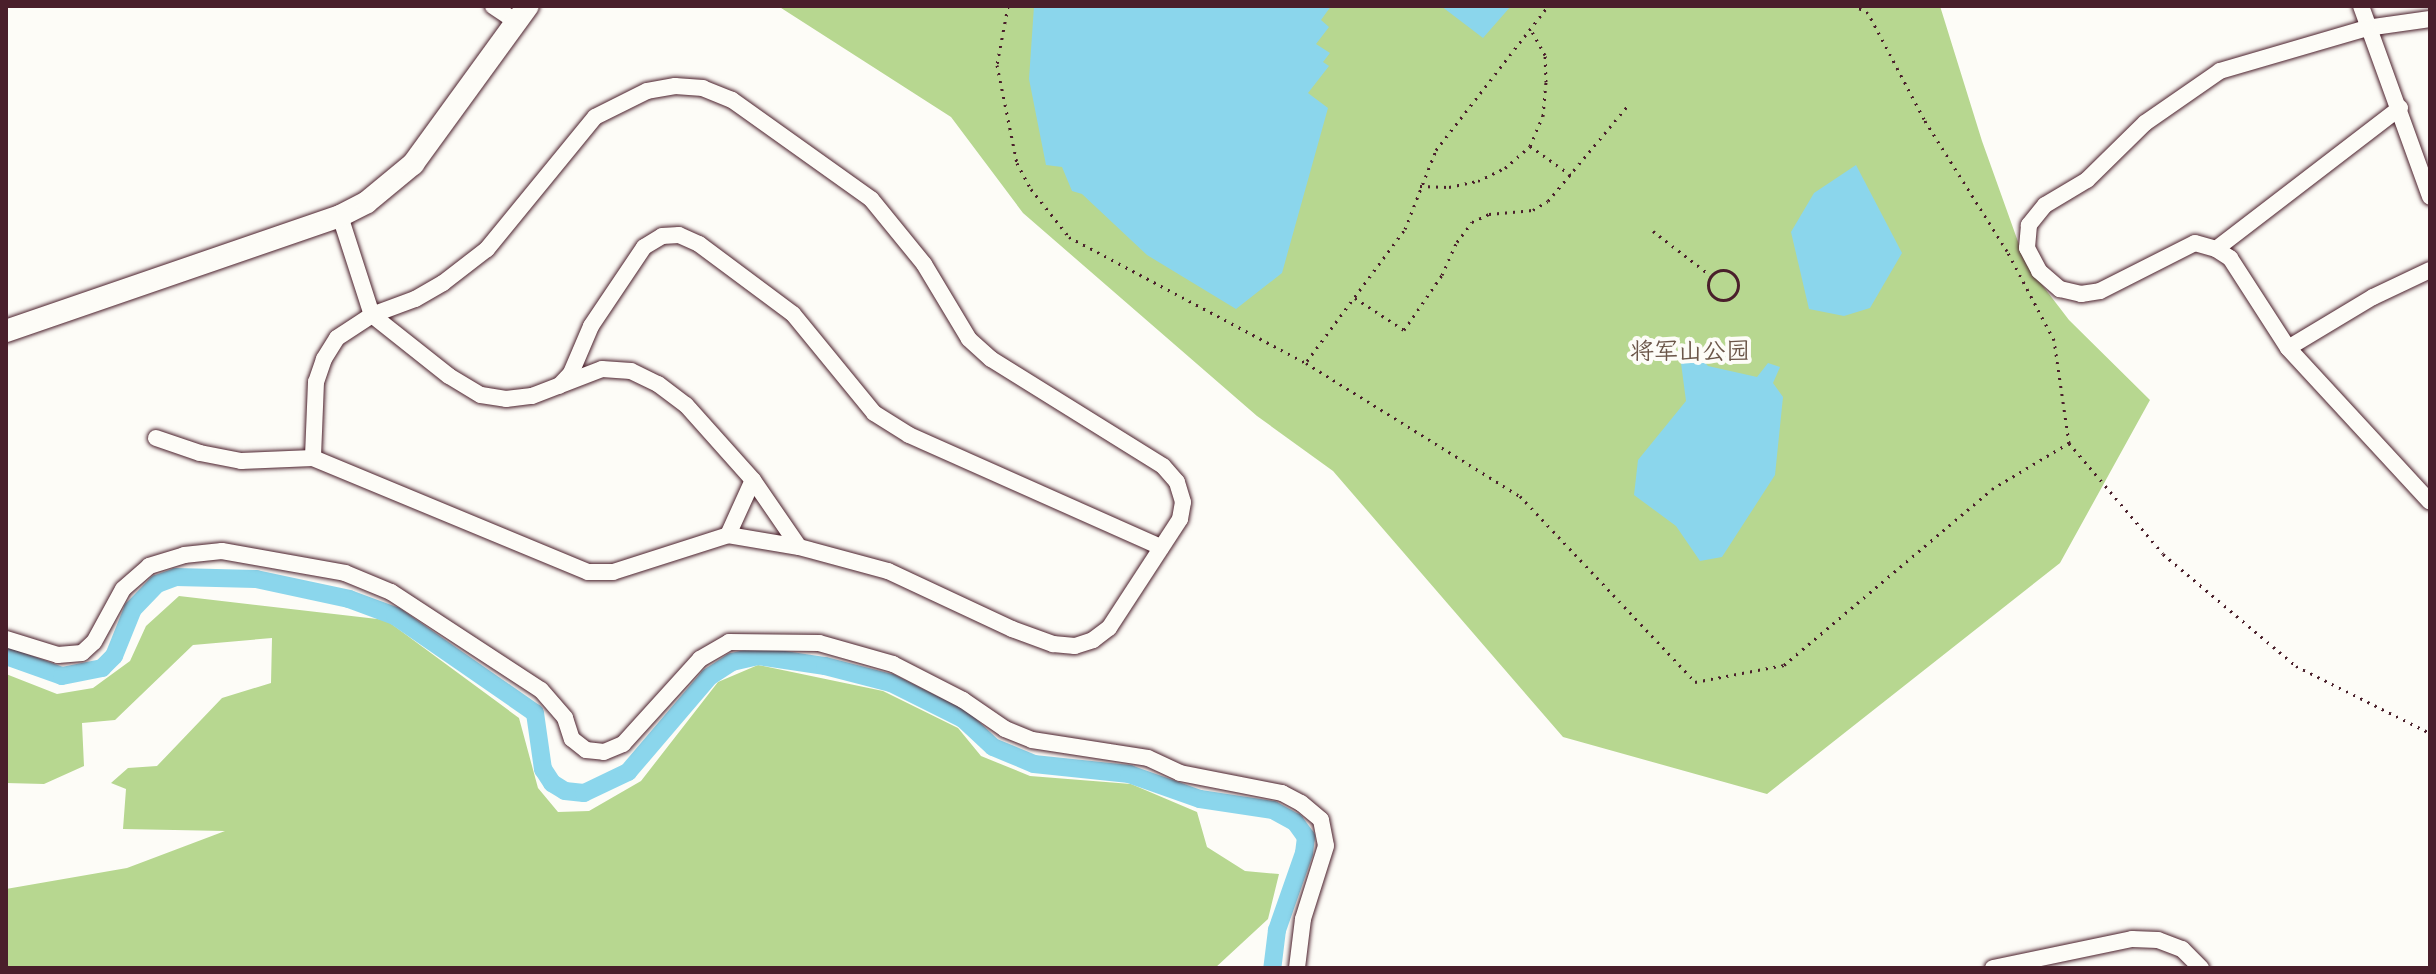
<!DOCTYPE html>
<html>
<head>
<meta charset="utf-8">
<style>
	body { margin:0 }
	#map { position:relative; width:2436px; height:974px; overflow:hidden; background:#fdfcf7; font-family:Mynerve,"LXGW WenKai TC",sans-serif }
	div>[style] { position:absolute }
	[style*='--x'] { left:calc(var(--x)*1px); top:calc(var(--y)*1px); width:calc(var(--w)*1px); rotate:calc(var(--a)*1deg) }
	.green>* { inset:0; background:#b7d790 }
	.water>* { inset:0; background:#8bd6ec }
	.canal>* { height:18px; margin:-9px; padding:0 9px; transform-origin:9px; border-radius:9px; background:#8bd6ec }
	.path>* { height:3px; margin-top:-1.5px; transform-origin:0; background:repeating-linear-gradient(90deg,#4a1f2b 0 2px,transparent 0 8px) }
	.path>.ring { margin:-1.5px; padding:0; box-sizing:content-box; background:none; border:3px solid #4a1f2b; border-radius:50% }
	.roads { filter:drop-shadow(0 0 2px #4a1f2b) drop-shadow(0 0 2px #4a1f2b) }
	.street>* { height:16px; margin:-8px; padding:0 8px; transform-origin:8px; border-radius:8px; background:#fdfcf7 }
	.secondary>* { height:22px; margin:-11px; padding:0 11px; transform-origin:11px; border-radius:11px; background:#fdfcf7 }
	span { translate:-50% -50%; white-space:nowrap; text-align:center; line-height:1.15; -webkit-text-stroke:8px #fdfcf7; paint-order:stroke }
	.park-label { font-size:24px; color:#6b5649 }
	.frame { position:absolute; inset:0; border:8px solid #4a1f2b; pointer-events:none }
</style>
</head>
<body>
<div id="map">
	<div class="green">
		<i style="clip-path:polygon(778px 6px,1940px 6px,1982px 141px,2026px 264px,2069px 320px,2150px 400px,2060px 563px,1767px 794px,1563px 737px,1333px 471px,1257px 416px,1023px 213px,951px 117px)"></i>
		<i style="clip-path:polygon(179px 596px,386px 620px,519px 718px,538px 788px,558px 812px,589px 811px,641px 781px,718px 682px,758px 665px,883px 691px,958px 728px,981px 756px,1030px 776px,1131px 784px,1197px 812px,1207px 847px,1245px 871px,1279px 874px,1268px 919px,1215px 968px,6px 968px,6px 889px,127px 868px,225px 831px,123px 829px,126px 789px,111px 783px,128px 768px,157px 766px,222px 698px,271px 683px,272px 638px,193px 645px,115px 720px,82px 723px,84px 766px,44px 784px,6px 783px,6px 674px,57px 694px,93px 688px,130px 661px,146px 626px)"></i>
	</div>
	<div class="water">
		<i style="clip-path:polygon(1034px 6px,1331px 6px,1321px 20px,1329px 27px,1316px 44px,1330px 53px,1323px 62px,1329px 66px,1308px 93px,1328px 108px,1282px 273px,1236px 309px,1147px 255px,1082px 194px,1072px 191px,1062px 167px,1046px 165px,1029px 79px)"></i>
		<i style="clip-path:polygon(1441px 6px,1511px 6px,1483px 38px)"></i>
		<i style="clip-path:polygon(1856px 165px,1902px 253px,1870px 308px,1844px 316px,1809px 309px,1791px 232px,1814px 193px)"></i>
		<i style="clip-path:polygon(1692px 349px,1708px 366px,1757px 377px,1768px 363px,1780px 367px,1773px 383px,1783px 397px,1775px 475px,1722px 557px,1700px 561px,1676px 526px,1634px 495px,1638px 460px,1686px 401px,1681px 363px)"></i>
	</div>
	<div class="canal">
		<i style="--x:6;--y:656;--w:59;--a:19.7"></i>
		<i style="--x:62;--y:676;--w:41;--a:-11.3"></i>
		<i style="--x:102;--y:668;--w:17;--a:-45"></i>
		<i style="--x:114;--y:656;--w:51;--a:-68"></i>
		<i style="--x:133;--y:609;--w:35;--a:-46"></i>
		<i style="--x:157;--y:584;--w:20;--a:-20"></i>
		<i style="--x:176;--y:577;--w:80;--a:1.4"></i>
		<i style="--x:256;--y:579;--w:95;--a:12.1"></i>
		<i style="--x:349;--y:599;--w:49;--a:20.3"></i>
		<i style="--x:395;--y:616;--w:170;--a:34.7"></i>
		<i style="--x:535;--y:713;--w:57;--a:81.9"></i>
		<i style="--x:543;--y:769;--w:17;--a:57"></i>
		<i style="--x:552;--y:783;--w:15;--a:32"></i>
		<i style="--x:565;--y:791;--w:19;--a:6"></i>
		<i style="--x:584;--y:793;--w:49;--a:-25.5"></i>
		<i style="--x:628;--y:772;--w:125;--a:-49.5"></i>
		<i style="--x:709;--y:677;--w:27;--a:-33"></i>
		<i style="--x:732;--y:662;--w:27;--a:-13"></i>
		<i style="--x:758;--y:656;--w:68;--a:8.5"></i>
		<i style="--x:825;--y:666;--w:68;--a:14.4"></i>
		<i style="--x:891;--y:683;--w:80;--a:26.6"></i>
		<i style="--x:963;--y:719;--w:41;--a:43"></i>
		<i style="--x:993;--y:747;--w:44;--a:22.5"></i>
		<i style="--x:1034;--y:764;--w:96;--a:6"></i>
		<i style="--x:1129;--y:774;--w:75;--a:19.4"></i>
		<i style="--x:1200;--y:799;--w:74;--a:8.6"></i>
		<i style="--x:1273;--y:810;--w:25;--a:29"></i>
		<i style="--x:1295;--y:822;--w:19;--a:54"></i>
		<i style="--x:1306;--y:837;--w:16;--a:97"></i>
		<i style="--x:1304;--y:853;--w:82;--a:109.3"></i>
		<i style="--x:1277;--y:930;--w:38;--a:97"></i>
	</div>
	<div class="path">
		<i style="--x:1008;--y:6;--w:60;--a:100.6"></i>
		<i style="--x:997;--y:65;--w:100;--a:78.5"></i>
		<i style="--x:1017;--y:163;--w:30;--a:62"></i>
		<i style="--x:1031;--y:189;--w:61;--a:51.6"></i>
		<i style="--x:1069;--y:237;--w:268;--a:28"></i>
		<i style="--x:1306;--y:363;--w:252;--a:31.9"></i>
		<i style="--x:1520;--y:496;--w:255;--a:46.7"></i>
		<i style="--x:1695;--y:682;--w:91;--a:-10.8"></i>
		<i style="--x:1784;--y:665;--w:272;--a:-40.2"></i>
		<i style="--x:1992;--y:489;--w:90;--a:-30.9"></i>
		<i style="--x:2069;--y:443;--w:104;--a:-98.3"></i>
		<i style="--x:2054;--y:340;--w:101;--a:-117.8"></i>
		<i style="--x:2007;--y:251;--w:156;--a:-122.2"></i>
		<i style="--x:1924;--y:119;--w:120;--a:-117.8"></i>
		<i style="--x:1868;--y:13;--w:15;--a:-152"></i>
		<i style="--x:1530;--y:146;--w:55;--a:35.4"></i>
		<i style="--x:1420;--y:186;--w:29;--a:2"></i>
		<i style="--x:1449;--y:187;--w:30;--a:-12"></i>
		<i style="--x:1478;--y:181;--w:30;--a:-26"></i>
		<i style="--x:1505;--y:168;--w:33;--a:-41"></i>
		<i style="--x:1530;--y:146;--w:33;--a:-67"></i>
		<i style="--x:1543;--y:116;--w:34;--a:-85"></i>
		<i style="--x:1546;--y:82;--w:27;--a:-92"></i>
		<i style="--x:1545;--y:55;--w:31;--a:-119"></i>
		<i style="--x:1653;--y:231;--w:72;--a:37.7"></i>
		<i class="ring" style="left:1708px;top:270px;width:27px;height:27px"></i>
		<i style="--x:1355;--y:298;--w:59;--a:33.1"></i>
		<i style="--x:1404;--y:330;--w:67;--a:-55.4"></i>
		<i style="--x:1442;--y:275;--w:36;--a:-66"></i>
		<i style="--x:1457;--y:242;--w:25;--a:-53"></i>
		<i style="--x:1472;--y:222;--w:19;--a:-25"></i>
		<i style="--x:1489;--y:214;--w:44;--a:-5.2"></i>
		<i style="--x:1533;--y:210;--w:17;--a:-31"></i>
		<i style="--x:1548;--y:201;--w:126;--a:-50.1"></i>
		<i style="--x:1307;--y:361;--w:164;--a:-53.4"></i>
		<i style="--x:1405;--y:229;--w:85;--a:-68.6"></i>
		<i style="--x:1436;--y:150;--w:182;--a:-52.1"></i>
		<i style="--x:2069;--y:443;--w:145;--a:49.7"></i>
		<i style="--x:2163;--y:554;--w:174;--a:40.1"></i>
		<i style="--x:2296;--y:666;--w:150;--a:26.6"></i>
	</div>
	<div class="roads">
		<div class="street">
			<i style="--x:493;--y:6;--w:29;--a:34"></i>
			<i style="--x:2361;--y:6;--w:203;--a:70.1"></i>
			<i style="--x:2430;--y:19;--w:64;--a:171.9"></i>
			<i style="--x:2367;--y:28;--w:153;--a:163.7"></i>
			<i style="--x:2220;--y:71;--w:91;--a:145.3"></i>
			<i style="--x:2145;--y:123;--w:81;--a:135.5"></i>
			<i style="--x:2087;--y:180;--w:49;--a:149.2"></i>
			<i style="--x:2045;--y:205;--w:26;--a:129"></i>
			<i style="--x:2029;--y:225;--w:23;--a:95"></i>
			<i style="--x:2027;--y:248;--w:26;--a:62"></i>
			<i style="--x:2039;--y:271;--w:28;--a:41"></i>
			<i style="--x:2060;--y:289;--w:22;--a:13"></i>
			<i style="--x:2081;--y:294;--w:19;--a:-9"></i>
			<i style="--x:2100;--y:291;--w:106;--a:-26.8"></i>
			<i style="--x:2195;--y:243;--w:22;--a:16"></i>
			<i style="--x:2216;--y:249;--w:17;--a:33"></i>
			<i style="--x:2230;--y:258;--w:107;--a:57.2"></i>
			<i style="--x:2288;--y:348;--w:99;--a:-31"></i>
			<i style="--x:2373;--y:297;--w:63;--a:-25.3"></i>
			<i style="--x:340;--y:216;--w:104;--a:72.1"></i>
			<i style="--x:372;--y:315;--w:98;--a:38.4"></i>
			<i style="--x:449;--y:376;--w:37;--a:31"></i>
			<i style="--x:481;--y:395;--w:25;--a:9"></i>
			<i style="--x:506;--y:399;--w:26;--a:-7"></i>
			<i style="--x:532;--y:396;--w:75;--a:-21.1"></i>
			<i style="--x:602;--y:369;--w:29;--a:4"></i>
			<i style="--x:631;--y:371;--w:30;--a:26"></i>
			<i style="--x:658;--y:384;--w:35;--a:37"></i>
			<i style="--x:686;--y:405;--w:101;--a:48.2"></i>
			<i style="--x:753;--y:480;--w:81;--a:55.5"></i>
			<i style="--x:2216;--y:249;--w:232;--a:-37.5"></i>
			<i style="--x:2288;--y:348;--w:209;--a:47.3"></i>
			<i style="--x:559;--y:386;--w:18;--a:-47"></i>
			<i style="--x:571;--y:373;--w:51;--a:-66.9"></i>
			<i style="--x:591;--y:326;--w:95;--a:-56.1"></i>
			<i style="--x:644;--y:247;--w:21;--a:-31"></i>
			<i style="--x:662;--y:236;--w:17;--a:-3"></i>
			<i style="--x:679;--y:235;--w:22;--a:24"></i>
			<i style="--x:699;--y:244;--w:117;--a:36.7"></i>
			<i style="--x:793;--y:314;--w:128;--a:50.7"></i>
			<i style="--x:874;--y:413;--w:41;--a:32.2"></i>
			<i style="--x:909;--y:435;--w:276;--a:24"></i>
			<i style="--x:156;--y:438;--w:46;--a:18.8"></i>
			<i style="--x:200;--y:453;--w:42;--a:11"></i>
			<i style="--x:241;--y:461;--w:72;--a:-2.4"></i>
			<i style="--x:313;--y:458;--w:298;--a:22.5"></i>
			<i style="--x:588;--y:572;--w:25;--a:0"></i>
			<i style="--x:613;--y:572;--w:121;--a:-17.8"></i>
			<i style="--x:728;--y:535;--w:72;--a:9.6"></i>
			<i style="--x:799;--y:547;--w:92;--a:15.1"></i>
			<i style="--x:888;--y:571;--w:137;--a:25.1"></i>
			<i style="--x:1012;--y:629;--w:44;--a:20.1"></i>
			<i style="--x:1053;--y:644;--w:22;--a:5"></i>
			<i style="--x:1075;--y:646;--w:19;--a:-18"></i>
			<i style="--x:1093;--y:640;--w:20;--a:-37"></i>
			<i style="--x:1109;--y:628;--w:130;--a:-56.9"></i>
			<i style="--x:1180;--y:519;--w:17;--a:-80"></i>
			<i style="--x:1183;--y:502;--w:21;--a:-107"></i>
			<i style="--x:1177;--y:482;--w:21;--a:-131"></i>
			<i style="--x:1163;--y:466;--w:203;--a:-148.1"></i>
			<i style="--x:991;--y:359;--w:30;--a:-138"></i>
			<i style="--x:969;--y:339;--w:87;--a:-121"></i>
			<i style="--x:924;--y:264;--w:84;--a:-129.2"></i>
			<i style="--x:871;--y:199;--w:171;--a:-144.5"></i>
			<i style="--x:732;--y:100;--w:31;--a:-158"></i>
			<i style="--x:703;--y:88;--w:28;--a:-176"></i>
			<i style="--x:675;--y:86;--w:28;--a:170"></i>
			<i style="--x:647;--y:91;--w:58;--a:153.4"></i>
			<i style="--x:595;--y:117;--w:171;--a:129.3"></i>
			<i style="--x:487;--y:249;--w:56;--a:142.3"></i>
			<i style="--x:443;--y:283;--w:32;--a:150"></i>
			<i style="--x:415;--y:299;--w:46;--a:159.6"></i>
			<i style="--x:372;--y:315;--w:42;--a:146.7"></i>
			<i style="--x:337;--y:338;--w:25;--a:122"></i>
			<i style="--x:324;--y:359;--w:24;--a:109"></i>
			<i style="--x:316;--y:382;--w:76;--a:92.3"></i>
			<i style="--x:728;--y:535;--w:60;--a:-65.6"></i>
			<i style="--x:6;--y:639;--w:54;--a:17.1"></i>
			<i style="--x:58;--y:655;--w:24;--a:-5"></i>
			<i style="--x:82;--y:653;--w:16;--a:-43"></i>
			<i style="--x:94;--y:642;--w:60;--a:-61.3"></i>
			<i style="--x:123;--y:589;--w:35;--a:-41"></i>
			<i style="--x:149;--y:566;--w:37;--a:-17"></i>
			<i style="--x:184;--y:555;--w:38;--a:-6"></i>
			<i style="--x:222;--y:551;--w:125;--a:10.1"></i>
			<i style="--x:345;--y:573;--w:50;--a:22.4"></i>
			<i style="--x:391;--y:592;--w:179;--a:33.2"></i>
			<i style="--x:541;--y:690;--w:37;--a:49"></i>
			<i style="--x:565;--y:718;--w:22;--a:72"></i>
			<i style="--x:572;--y:739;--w:18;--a:38"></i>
			<i style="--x:586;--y:750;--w:18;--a:6"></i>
			<i style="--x:604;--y:752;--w:21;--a:-23"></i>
			<i style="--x:623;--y:744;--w:115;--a:-47.8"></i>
			<i style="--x:700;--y:659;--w:34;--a:-30"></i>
			<i style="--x:729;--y:642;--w:90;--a:0.6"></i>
			<i style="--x:819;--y:643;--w:77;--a:15.8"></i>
			<i style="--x:893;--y:664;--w:79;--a:27.2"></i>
			<i style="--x:963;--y:700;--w:51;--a:34.6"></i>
			<i style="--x:1005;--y:729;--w:29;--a:22"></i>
			<i style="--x:1032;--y:740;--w:117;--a:8.8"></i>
			<i style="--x:1148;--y:758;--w:35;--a:25"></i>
			<i style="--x:1180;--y:773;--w:104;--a:11.1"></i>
			<i style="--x:1282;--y:793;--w:21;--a:28"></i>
			<i style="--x:1301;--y:803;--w:26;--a:40"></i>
			<i style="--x:1321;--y:820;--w:26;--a:79"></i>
			<i style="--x:1326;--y:846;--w:77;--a:107.5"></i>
			<i style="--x:1303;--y:919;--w:49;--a:97"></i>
			<i style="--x:1993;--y:968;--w:142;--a:-11.8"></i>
			<i style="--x:2132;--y:939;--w:26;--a:2"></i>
			<i style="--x:2158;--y:940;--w:26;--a:21"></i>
			<i style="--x:2182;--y:949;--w:27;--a:45"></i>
		</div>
		<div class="secondary">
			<i style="--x:6;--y:331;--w:353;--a:-19"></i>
			<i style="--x:340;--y:216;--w:30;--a:-27"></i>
			<i style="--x:367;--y:202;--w:60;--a:-39.6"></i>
			<i style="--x:413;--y:164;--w:195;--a:-54"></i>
		</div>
	</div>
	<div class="park-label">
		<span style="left:1690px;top:353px">将军山公园</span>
	</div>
	<div class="frame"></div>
</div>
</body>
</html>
